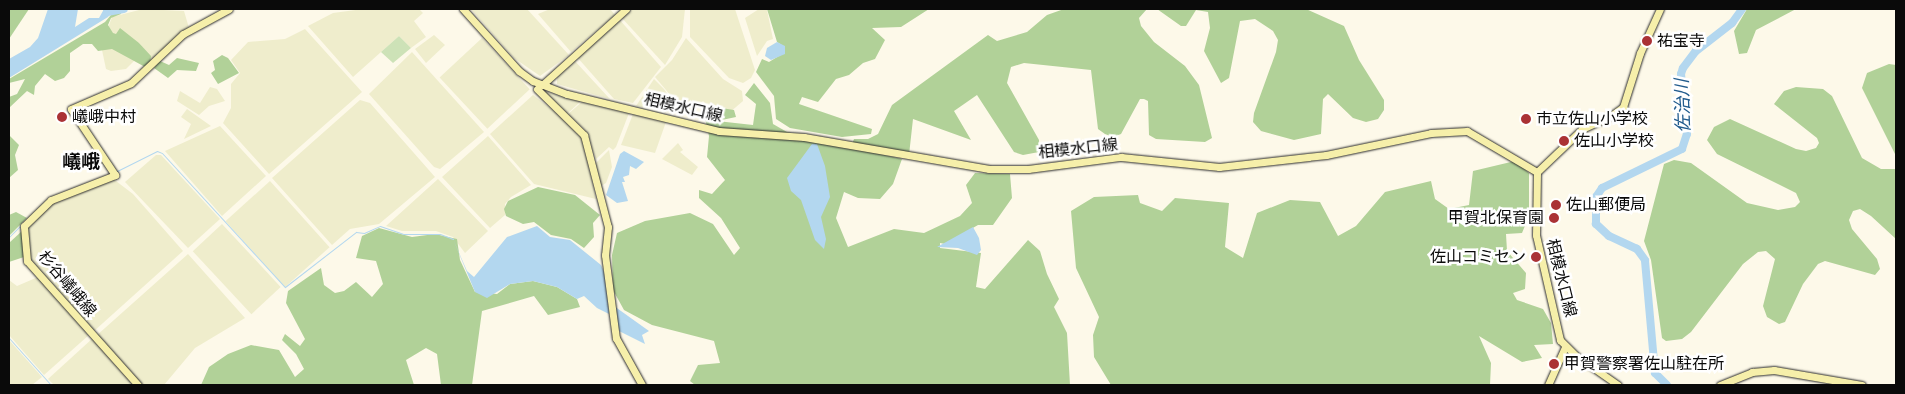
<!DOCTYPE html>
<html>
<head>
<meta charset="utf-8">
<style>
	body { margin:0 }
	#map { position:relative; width:1905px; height:394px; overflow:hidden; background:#fdf9e9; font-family:"Zilla Slab","Noto Sans JP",serif }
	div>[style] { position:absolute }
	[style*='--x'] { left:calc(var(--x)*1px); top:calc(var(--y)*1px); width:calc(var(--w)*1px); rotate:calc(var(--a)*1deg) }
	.farmland>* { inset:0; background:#efedcc; transform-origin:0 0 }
	.green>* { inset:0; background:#cde2b7 }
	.forest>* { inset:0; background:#b1d198 }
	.water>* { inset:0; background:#b3d7ef }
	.stream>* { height:1px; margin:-0.5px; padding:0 0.5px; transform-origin:0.5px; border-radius:0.5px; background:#b3d7ef }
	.river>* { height:8px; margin:-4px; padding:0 4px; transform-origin:4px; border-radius:4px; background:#b3d7ef }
	.roads { filter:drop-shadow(0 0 1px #2c2c2c) drop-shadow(0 0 1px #2c2c2c) }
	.secondary>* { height:7px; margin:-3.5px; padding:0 3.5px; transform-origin:3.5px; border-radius:3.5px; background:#f6efaa }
	.dots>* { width:14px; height:14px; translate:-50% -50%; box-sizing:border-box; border:2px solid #fff; border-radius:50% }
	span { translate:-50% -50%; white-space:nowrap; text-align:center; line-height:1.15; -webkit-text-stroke:5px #fff; paint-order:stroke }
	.poi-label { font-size:16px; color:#0a0a0a }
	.left { translate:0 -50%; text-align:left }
	.right { translate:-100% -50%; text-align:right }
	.street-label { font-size:16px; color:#0a0a0a }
	.water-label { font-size:18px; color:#225c8d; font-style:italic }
	.quarter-label { font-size:19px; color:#0a0a0a; font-weight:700 }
	.frame { position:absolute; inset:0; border:10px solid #0a0a0a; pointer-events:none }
</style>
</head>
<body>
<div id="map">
	<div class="farmland">
		<i style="clip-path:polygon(143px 9px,184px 11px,189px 28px,152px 59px,139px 43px,115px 36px,108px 28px,112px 17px)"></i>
		<i style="clip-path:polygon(363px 9px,419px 9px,423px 13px,414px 21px,426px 37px,411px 48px,399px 36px,353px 77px,308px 26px,333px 13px)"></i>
		<i style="clip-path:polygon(471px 9px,527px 9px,569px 55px,540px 76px,514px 58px)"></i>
		<i style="clip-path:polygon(550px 9px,610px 9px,615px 15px,571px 52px,538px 14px)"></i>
		<i style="clip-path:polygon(630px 9px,685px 9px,682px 37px,665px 65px,621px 17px)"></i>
		<i style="clip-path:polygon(690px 9px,735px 9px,755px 70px,751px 78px,743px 83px,729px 78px,690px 37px)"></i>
		<i style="clip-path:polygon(759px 9px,767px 10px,773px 39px,767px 41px,757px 56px,745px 18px)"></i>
		<i style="clip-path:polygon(619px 19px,661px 67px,633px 103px,614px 99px,577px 57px)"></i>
		<i style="clip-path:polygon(305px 29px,362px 92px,269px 174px,223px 123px,231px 108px,231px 84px,240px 73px,231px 60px,248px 42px,285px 39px)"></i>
		<i style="clip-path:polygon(434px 35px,445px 45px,426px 63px,415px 49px)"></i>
		<i style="left:482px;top:38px;width:70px;height:58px;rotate:47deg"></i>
		<i style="clip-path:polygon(686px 38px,723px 79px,742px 91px,743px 101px,729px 113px,710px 108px,703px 101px,687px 115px,655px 77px,672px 60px)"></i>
		<i style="clip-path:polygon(111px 48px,127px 54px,136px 59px,126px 69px,111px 71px,106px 69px,102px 50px)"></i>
		<i style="clip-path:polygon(412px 52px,484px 132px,440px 169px,434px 167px,369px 94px)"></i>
		<i style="clip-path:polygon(574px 60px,609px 98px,610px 99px,557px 84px,557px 75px)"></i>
		<i style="clip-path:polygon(654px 79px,664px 89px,682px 114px,636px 106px)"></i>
		<i style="clip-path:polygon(210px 87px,217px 89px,225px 101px,209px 106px,199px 115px,177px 101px,180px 91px,200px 103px)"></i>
		<i style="clip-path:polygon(542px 90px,563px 97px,581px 101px,567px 114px)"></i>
		<i style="clip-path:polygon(533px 95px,577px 129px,583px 139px,596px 199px,534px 184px,490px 134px)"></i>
		<i style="clip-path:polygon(360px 100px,370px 103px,435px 177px,379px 224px,350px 229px,332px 245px,272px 178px)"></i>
		<i style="clip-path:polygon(583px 101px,629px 113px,616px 147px,613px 150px,609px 147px,596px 159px,585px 130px,568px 114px)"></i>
		<i style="clip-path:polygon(187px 109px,211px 126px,184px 139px,191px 124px,181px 117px)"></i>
		<i style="clip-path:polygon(633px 114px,666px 122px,655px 153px,621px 145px)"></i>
		<i style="clip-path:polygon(220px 126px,266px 176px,222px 216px,165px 151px)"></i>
		<i style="clip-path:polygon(488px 136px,531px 185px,511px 197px,505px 204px,505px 215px,490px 228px,442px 177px)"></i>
		<i style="clip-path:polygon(678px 143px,683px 150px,680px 152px,698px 167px,692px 175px,662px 159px)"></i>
		<i style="clip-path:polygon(609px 150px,612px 167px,606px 183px,601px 186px,595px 164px)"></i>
		<i style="clip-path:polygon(156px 155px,161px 155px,220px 219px,188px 248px,125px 182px)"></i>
		<i style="clip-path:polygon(112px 178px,133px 194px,183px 251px,93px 332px,29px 262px,27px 226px,46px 205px)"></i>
		<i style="clip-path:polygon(438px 179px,488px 231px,465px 253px,453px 237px,436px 231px,402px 231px,386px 226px)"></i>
		<i style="left:270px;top:181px;width:89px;height:60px;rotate:48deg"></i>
		<i style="left:222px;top:224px;width:86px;height:40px;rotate:47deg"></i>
		<i style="clip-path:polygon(188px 254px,245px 318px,195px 348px,164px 385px,140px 385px,96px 336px)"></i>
		<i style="clip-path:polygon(38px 277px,89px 335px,44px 375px,9px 335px,9px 280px,17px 286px)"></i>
		<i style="clip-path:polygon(93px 338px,135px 385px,54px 385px,48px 379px)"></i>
		<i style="clip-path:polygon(9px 340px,42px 377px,32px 385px,9px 385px)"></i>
	</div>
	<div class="green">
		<i style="clip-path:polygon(399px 36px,411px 48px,393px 63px,381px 52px)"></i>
	</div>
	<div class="forest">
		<i style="clip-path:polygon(9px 9px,29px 9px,9px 39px)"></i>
		<i style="clip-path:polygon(116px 9px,122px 9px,121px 14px,111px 18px,108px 25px,113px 33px,116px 34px,120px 28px,139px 43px,151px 56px,150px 66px,147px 68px,112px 49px,98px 51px,92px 44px,83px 44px,70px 53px,70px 71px,64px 78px,55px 81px,45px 74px,35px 86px,34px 95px,27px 91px,9px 108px,9px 97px,17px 94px,25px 79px,9px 83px,9px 79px,105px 22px)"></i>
		<i style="clip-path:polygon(767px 9px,929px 9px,901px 27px,872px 28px,885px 40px,875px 59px,863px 63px,849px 75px,836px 79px,818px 102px,802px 97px,799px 104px,872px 129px,871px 134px,842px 137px,790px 128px,776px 119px,774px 96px,756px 72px,762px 59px,769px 62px,782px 54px,783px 46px,777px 42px)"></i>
		<i style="clip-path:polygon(1064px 9px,1147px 9px,1139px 18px,1141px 26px,1154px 42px,1185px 66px,1199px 85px,1212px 138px,1205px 142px,1156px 139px,1149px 135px,1148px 101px,1144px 99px,1140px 99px,1121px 134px,1113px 137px,1105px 134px,1098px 129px,1091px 70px,1024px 63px,1011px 67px,1007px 83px,1039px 140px,1039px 152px,1023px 155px,1014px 152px,977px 95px,954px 111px,971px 140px,913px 119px,909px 155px,867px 151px,902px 159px,893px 184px,880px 199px,858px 198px,844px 192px,836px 218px,848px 247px,894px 229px,924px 233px,960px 216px,972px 203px,966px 185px,975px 173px,1010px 174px,1012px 198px,993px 225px,978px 225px,945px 244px,940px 243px,940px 248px,981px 253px,976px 287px,985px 289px,1028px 240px,1040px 251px,1047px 274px,1059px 299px,1054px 307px,1067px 333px,1070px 385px,695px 385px,690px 381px,698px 365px,720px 363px,714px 341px,652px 325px,624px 310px,613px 290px,612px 255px,617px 233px,645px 221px,690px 213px,713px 224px,734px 255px,740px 248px,721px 218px,699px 198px,699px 190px,712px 194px,725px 180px,707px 157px,709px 136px,702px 105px,734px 110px,736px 117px,717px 121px,753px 125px,756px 104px,745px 95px,754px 83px,770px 103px,773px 124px,787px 132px,851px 147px,854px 139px,868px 139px,878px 134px,892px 105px,988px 35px,997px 41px,1027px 32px,1047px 15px)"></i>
		<i style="clip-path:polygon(1157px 9px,1306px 9px,1344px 26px,1359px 60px,1384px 100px,1384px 110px,1378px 119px,1366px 122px,1353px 118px,1328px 94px,1323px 99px,1321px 134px,1294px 140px,1261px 131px,1253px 122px,1254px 113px,1276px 52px,1278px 40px,1273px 31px,1255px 19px,1240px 21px,1229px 78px,1221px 83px,1204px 51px,1210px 28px,1208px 12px,1196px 10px,1186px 26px,1181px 26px)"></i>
		<i style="clip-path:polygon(1747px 9px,1796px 9px,1756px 30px,1747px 53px,1739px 54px,1734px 31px)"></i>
		<i style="clip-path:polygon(222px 55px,228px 58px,239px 73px,218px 84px,211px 73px,215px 70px,213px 61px)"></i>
		<i style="clip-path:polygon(177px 58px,199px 63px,196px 71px,177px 70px,168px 78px,154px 68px,160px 61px,169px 65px)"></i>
		<i style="clip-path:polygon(1889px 64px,1896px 65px,1896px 156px,1862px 88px,1867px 73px)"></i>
		<i style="clip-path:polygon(1796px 87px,1823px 89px,1832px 96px,1862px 158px,1881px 169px,1896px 169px,1896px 239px,1871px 216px,1860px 209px,1853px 211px,1849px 220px,1852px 229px,1877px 259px,1880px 269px,1875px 275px,1825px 261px,1818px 264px,1803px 284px,1785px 322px,1779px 324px,1767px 317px,1763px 306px,1775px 259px,1766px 251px,1758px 252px,1743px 264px,1691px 332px,1682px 339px,1666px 341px,1662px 338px,1651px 260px,1644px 241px,1664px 164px,1674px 160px,1691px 163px,1747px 203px,1778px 210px,1795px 207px,1800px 202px,1796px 193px,1717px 154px,1707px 140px,1714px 127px,1730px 119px,1796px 149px,1806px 151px,1816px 148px,1819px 143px,1817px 138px,1774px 104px,1784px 91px)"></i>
		<i style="clip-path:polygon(9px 135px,19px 145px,15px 155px,18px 170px,9px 178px)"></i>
		<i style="clip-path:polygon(1515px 161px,1529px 173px,1529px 216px,1522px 233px,1506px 234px,1507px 251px,1526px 273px,1525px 289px,1513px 293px,1517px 300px,1543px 309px,1551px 323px,1553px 344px,1534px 345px,1542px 358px,1522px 362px,1479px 336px,1491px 363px,1490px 385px,1111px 385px,1094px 357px,1093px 335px,1099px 317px,1076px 268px,1071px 211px,1094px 197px,1138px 195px,1140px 203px,1162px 211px,1175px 198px,1229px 203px,1225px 247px,1243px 258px,1257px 213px,1290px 200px,1320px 202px,1338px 236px,1356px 226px,1385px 192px,1431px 181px,1435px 199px,1449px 209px,1469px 205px,1473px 171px)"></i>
		<i style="clip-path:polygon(538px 187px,575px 195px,600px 215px,593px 223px,594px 237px,584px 248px,571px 239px,551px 235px,534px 222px,523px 224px,506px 216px,504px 209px,508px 201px)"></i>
		<i style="clip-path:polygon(16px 212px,27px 218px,9px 236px,9px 215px)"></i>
		<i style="clip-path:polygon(379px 228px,412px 237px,435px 234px,457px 239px,460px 260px,475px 292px,497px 294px,510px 284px,533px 281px,557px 287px,577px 299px,580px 307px,548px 315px,534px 296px,482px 311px,472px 385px,441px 385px,437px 354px,426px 348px,406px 360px,414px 385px,201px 385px,209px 367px,228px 354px,251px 345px,279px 350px,295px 377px,304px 369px,296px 354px,282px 340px,285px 334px,300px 346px,305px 339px,286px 303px,288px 291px,321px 268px,324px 285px,335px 293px,344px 291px,356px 282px,372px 297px,383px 284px,376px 261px,356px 258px,362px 236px)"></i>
		<i style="clip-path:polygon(22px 231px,24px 257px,9px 262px,9px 243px)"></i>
	</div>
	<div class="water">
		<i style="clip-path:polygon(48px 9px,78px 9px,75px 27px,89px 18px,99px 18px,104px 9px,115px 9px,108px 17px,9px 78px,9px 59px,30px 47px,38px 38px)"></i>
		<i style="clip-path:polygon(777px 42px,785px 46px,785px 54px,771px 60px,765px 56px,767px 48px)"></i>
		<i style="clip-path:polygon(812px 144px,817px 144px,825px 166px,830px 197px,821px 217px,826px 239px,824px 249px,815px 240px,801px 200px,791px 191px,787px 178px)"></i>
		<i style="clip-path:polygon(624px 151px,644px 162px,636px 169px,630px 166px,629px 175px,623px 177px,625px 182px,622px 182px,628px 201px,617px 203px,606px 195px,620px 154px)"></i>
		<i style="clip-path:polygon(537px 226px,550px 237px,570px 240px,601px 265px,607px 279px,609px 314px,597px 308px,584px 296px,577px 299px,557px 287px,533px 281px,510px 284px,487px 298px,475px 292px,453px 239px,467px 271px,474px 277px,507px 237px)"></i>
		<i style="clip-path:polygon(973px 227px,979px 238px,981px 250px,977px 255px,958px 248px,937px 247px)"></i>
		<i style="clip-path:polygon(614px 306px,649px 331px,642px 335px,645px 344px,617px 330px)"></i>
	</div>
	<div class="stream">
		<i style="--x:115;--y:172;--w:47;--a:-26.6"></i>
		<i style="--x:157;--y:151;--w:5;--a:22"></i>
		<i style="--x:162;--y:153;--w:182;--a:47.5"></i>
		<i style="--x:285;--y:287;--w:90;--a:-37.8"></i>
		<i style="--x:356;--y:232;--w:8;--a:7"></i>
		<i style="--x:364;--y:233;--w:17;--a:-24"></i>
		<i style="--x:380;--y:226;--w:24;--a:19"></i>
		<i style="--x:403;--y:234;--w:37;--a:0"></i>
		<i style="--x:440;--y:234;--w:14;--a:21"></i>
		<i style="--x:39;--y:207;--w:11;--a:-41"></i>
		<i style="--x:9;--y:237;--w:16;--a:-45"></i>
		<i style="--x:9;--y:338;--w:63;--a:48.2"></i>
	</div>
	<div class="river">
		<i style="--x:107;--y:12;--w:17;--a:-10"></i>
		<i style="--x:1667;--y:385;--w:17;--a:-135"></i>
		<i style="--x:1655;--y:373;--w:113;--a:-95.1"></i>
		<i style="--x:1645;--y:260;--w:14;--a:-126"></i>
		<i style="--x:1637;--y:249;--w:31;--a:-155"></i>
		<i style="--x:1609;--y:236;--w:18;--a:-137"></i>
		<i style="--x:1596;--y:224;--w:27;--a:-90"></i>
		<i style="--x:1596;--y:197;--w:11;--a:-56"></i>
		<i style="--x:1602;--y:188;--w:89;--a:-26"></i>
		<i style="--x:1682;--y:149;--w:16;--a:-72"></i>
		<i style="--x:1687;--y:134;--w:60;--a:-95.7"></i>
		<i style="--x:1681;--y:74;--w:6;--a:-72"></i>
		<i style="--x:1683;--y:68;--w:21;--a:-53"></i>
		<i style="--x:1696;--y:51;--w:46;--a:-37.9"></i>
		<i style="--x:1732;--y:23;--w:17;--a:-54"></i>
	</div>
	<div class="roads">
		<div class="secondary">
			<i style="--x:463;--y:9;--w:84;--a:47.9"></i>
			<i style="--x:519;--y:71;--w:17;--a:36"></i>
			<i style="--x:533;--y:81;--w:36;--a:21"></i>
			<i style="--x:567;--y:94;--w:156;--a:13.7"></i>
			<i style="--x:719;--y:131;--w:85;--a:4"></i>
			<i style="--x:804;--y:137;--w:188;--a:9.8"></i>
			<i style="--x:989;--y:169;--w:39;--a:0"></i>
			<i style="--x:1028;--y:169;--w:94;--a:-7.4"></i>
			<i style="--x:1121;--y:157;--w:99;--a:5.8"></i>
			<i style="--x:1219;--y:167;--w:108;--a:-6.4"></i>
			<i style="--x:1326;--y:155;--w:107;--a:-11.8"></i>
			<i style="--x:1431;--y:133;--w:36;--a:-3"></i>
			<i style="--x:1467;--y:131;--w:81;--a:30.4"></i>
			<i style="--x:1537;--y:172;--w:63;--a:90.9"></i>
			<i style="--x:1536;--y:235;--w:108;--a:77.1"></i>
			<i style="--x:1560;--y:340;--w:21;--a:45"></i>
			<i style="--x:1575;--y:355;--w:52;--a:34.9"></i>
			<i style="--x:542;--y:85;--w:113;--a:-42.1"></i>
			<i style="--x:537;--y:89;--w:66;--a:44.4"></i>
			<i style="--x:584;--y:135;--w:95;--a:75.4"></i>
			<i style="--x:608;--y:227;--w:28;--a:96"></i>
			<i style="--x:605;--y:255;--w:84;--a:82.5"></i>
			<i style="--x:616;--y:338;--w:54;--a:61"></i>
			<i style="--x:1537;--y:172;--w:62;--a:-43.7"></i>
			<i style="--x:1582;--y:129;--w:33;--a:-25"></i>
			<i style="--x:1612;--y:115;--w:14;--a:-36"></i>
			<i style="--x:1623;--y:107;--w:57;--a:-72.5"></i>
			<i style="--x:1640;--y:53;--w:48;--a:-65.6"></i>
			<i style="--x:138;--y:385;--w:166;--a:-131.8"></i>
			<i style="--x:27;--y:261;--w:35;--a:-95"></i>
			<i style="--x:24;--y:226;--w:37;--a:-44"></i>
			<i style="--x:51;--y:200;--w:69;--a:-21.3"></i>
			<i style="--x:115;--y:175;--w:79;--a:-123.7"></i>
			<i style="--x:71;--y:109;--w:65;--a:-23.4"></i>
			<i style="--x:131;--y:83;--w:71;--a:-43.3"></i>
			<i style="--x:183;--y:34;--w:52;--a:-28.5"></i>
			<i style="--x:1548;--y:385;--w:42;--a:-65.9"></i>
			<i style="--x:1720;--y:385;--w:35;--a:-22"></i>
			<i style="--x:1752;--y:372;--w:22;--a:-5"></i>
			<i style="--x:1774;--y:370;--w:89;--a:9.7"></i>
		</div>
	</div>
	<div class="dots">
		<i style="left:1647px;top:41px;background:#aa3235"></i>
		<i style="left:62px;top:117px;background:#aa3235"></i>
		<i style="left:1526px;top:119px;background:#aa3235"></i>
		<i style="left:1564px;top:141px;background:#aa3235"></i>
		<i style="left:1556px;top:205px;background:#aa3235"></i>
		<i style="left:1554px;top:218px;background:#aa3235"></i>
		<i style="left:1536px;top:257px;background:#aa3235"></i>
		<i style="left:1554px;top:364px;background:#aa3235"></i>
	</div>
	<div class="poi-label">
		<span class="left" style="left:1657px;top:41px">祐宝寺</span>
		<span class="left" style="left:72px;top:117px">嶬峨中村</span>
		<span class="left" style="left:1536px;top:119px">市立佐山小学校</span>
		<span class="left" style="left:1574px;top:141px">佐山小学校</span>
		<span class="left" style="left:1566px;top:205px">佐山郵便局</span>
		<span class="right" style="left:1544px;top:218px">甲賀北保育園</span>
		<span class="right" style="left:1526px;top:257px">佐山コミセン</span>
		<span class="left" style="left:1564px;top:364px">甲賀警察署佐山駐在所</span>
	</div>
	<div class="street-label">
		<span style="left:683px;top:108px;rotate:13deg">相模水口線</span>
		<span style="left:1078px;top:149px;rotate:-6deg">相模水口線</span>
		<span style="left:1561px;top:278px;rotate:76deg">相模水口線</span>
		<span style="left:67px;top:284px;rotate:50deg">杉谷嶬峨線</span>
	</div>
	<div class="water-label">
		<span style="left:1683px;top:106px;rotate:-92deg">佐治川</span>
	</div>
	<div class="quarter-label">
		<span style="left:81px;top:162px">嶬峨</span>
	</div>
	<div class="frame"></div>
</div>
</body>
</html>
